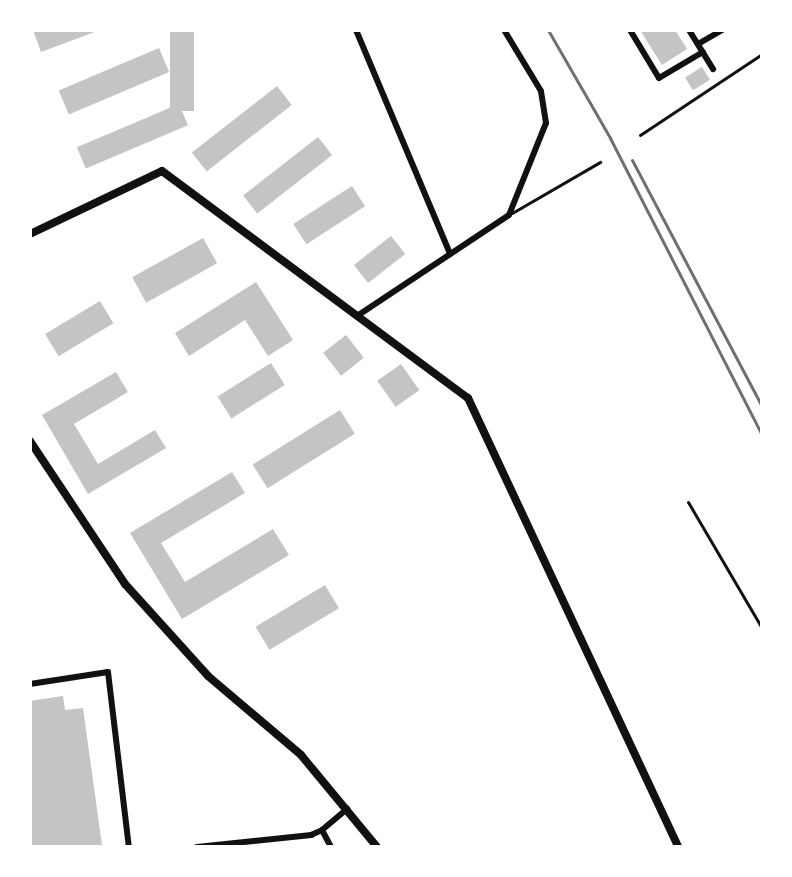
<!DOCTYPE html>
<html>
<head>
<meta charset="utf-8">
<style>
	body { margin:0 }
	#map { position:relative; width:792px; height:877px; overflow:hidden; background:#fff; font-family:"Playfair Display",serif }
	div>[style] { position:absolute }
	[style*='--x'] { left:calc(var(--x)*1px); top:calc(var(--y)*1px); width:calc(var(--w)*1px); rotate:calc(var(--a)*1deg) }
	.building>* { inset:0; background:#c4c4c4; transform-origin:0 0 }
	.service>* { height:3px; margin:-1.5px; padding:0 1.5px; transform-origin:1.5px; border-radius:1.5px; background:#111 }
	.minor>* { height:6px; margin:-3px; padding:0 3px; transform-origin:3px; border-radius:3px; background:#111 }
	.tertiary>* { height:8px; margin:-4px; padding:0 4px; transform-origin:4px; border-radius:4px; background:#111 }
	.rail>* { height:3px; margin:-1.5px; padding:0 1.5px; transform-origin:1.5px; border-radius:1.5px; background:#707070 }
	span { translate:-50% -50%; white-space:nowrap; text-align:center; line-height:1.15; -webkit-text-stroke:6px #fff; paint-order:stroke }
	.frame { position:absolute; inset:0; border:32px solid #fff; pointer-events:none }
</style>
</head>
<body>
<div id="map">
	<div class="building">
		<i style="clip-path:polygon(33px 30px,100px 30px,41px 52px)"></i>
		<i style="left:170px;top:30px;width:24px;height:81px"></i>
		<i style="clip-path:polygon(640px 30px,675px 30px,687px 49px,662px 65px)"></i>
		<i style="left:159px;top:48px;width:26px;height:109px;rotate:67deg"></i>
		<i style="left:702px;top:67px;width:15px;height:20px;rotate:58deg"></i>
		<i style="left:277px;top:86px;width:24px;height:108px;rotate:52deg"></i>
		<i style="left:179px;top:104px;width:23px;height:111px;rotate:67deg"></i>
		<i style="left:318px;top:137px;width:23px;height:95px;rotate:52deg"></i>
		<i style="left:352px;top:186px;width:24px;height:70px;rotate:57deg"></i>
		<i style="left:391px;top:236px;width:23px;height:47px;rotate:52deg"></i>
		<i style="left:203px;top:238px;width:29px;height:81px;rotate:61deg"></i>
		<i style="clip-path:polygon(256px 282px,293px 340px,268px 356px,245px 320px,189px 356px,175px 333px)"></i>
		<i style="left:100px;top:301px;width:26px;height:64px;rotate:59deg"></i>
		<i style="left:346px;top:335px;width:29px;height:29px;rotate:52deg"></i>
		<i style="left:271px;top:363px;width:26px;height:63px;rotate:58deg"></i>
		<i style="left:401px;top:364px;width:32px;height:29px;rotate:55deg"></i>
		<i style="clip-path:polygon(116px 372px,128px 392px,74px 424px,98px 464px,155px 430px,166px 448px,88px 494px,42px 415px)"></i>
		<i style="left:340px;top:410px;width:28px;height:103px;rotate:58deg"></i>
		<i style="clip-path:polygon(232px 472px,245px 493px,161px 543px,185px 582px,273px 529px,289px 555px,182px 619px,130px 533px)"></i>
		<i style="left:325px;top:585px;width:27px;height:81px;rotate:59deg"></i>
		<i style="clip-path:polygon(63px 696px,65px 710px,83px 708px,102px 845px,30px 847px,30px 701px)"></i>
	</div>
	<div class="service">
		<i style="--x:640;--y:135;--w:146;--a:-33.6"></i>
		<i style="--x:512;--y:213;--w:102;--a:-30.1"></i>
		<i style="--x:688;--y:502;--w:146;--a:59.6"></i>
	</div>
	<div class="minor">
		<i style="--x:356;--y:30;--w:243;--a:67.2"></i>
		<i style="--x:630;--y:30;--w:56;--a:58.9"></i>
		<i style="--x:659;--y:78;--w:51;--a:-30.6"></i>
		<i style="--x:689;--y:30;--w:46;--a:58.4"></i>
		<i style="--x:698;--y:44;--w:28;--a:-30"></i>
		<i style="--x:357;--y:316;--w:182;--a:-33.6"></i>
		<i style="--x:509;--y:215;--w:99;--a:-68.1"></i>
		<i style="--x:546;--y:123;--w:32;--a:-99"></i>
		<i style="--x:541;--y:91;--w:71;--a:-121.2"></i>
		<i style="--x:30;--y:684;--w:79;--a:-8.7"></i>
		<i style="--x:108;--y:672;--w:176;--a:83.2"></i>
		<i style="--x:197;--y:847;--w:115;--a:-6"></i>
		<i style="--x:311;--y:835;--w:12;--a:-24"></i>
		<i style="--x:331;--y:847;--w:19;--a:-118"></i>
		<i style="--x:322;--y:830;--w:33;--a:-40"></i>
	</div>
	<div class="tertiary">
		<i style="--x:30;--y:234;--w:146;--a:-25.5"></i>
		<i style="--x:162;--y:171;--w:381;--a:36.6"></i>
		<i style="--x:468;--y:398;--w:496;--a:64.9"></i>
		<i style="--x:30;--y:441;--w:172;--a:56.4"></i>
		<i style="--x:125;--y:584;--w:124;--a:47.9"></i>
		<i style="--x:208;--y:676;--w:122;--a:40.3"></i>
		<i style="--x:301;--y:755;--w:119;--a:50.4"></i>
	</div>
	<div class="rail">
		<i style="--x:548;--y:30;--w:125;--a:60.1"></i>
		<i style="--x:610;--y:138;--w:334;--a:62.9"></i>
		<i style="--x:632;--y:160;--w:279;--a:62.2"></i>
	</div>
	<div class="frame"></div>
</div>
</body>
</html>
